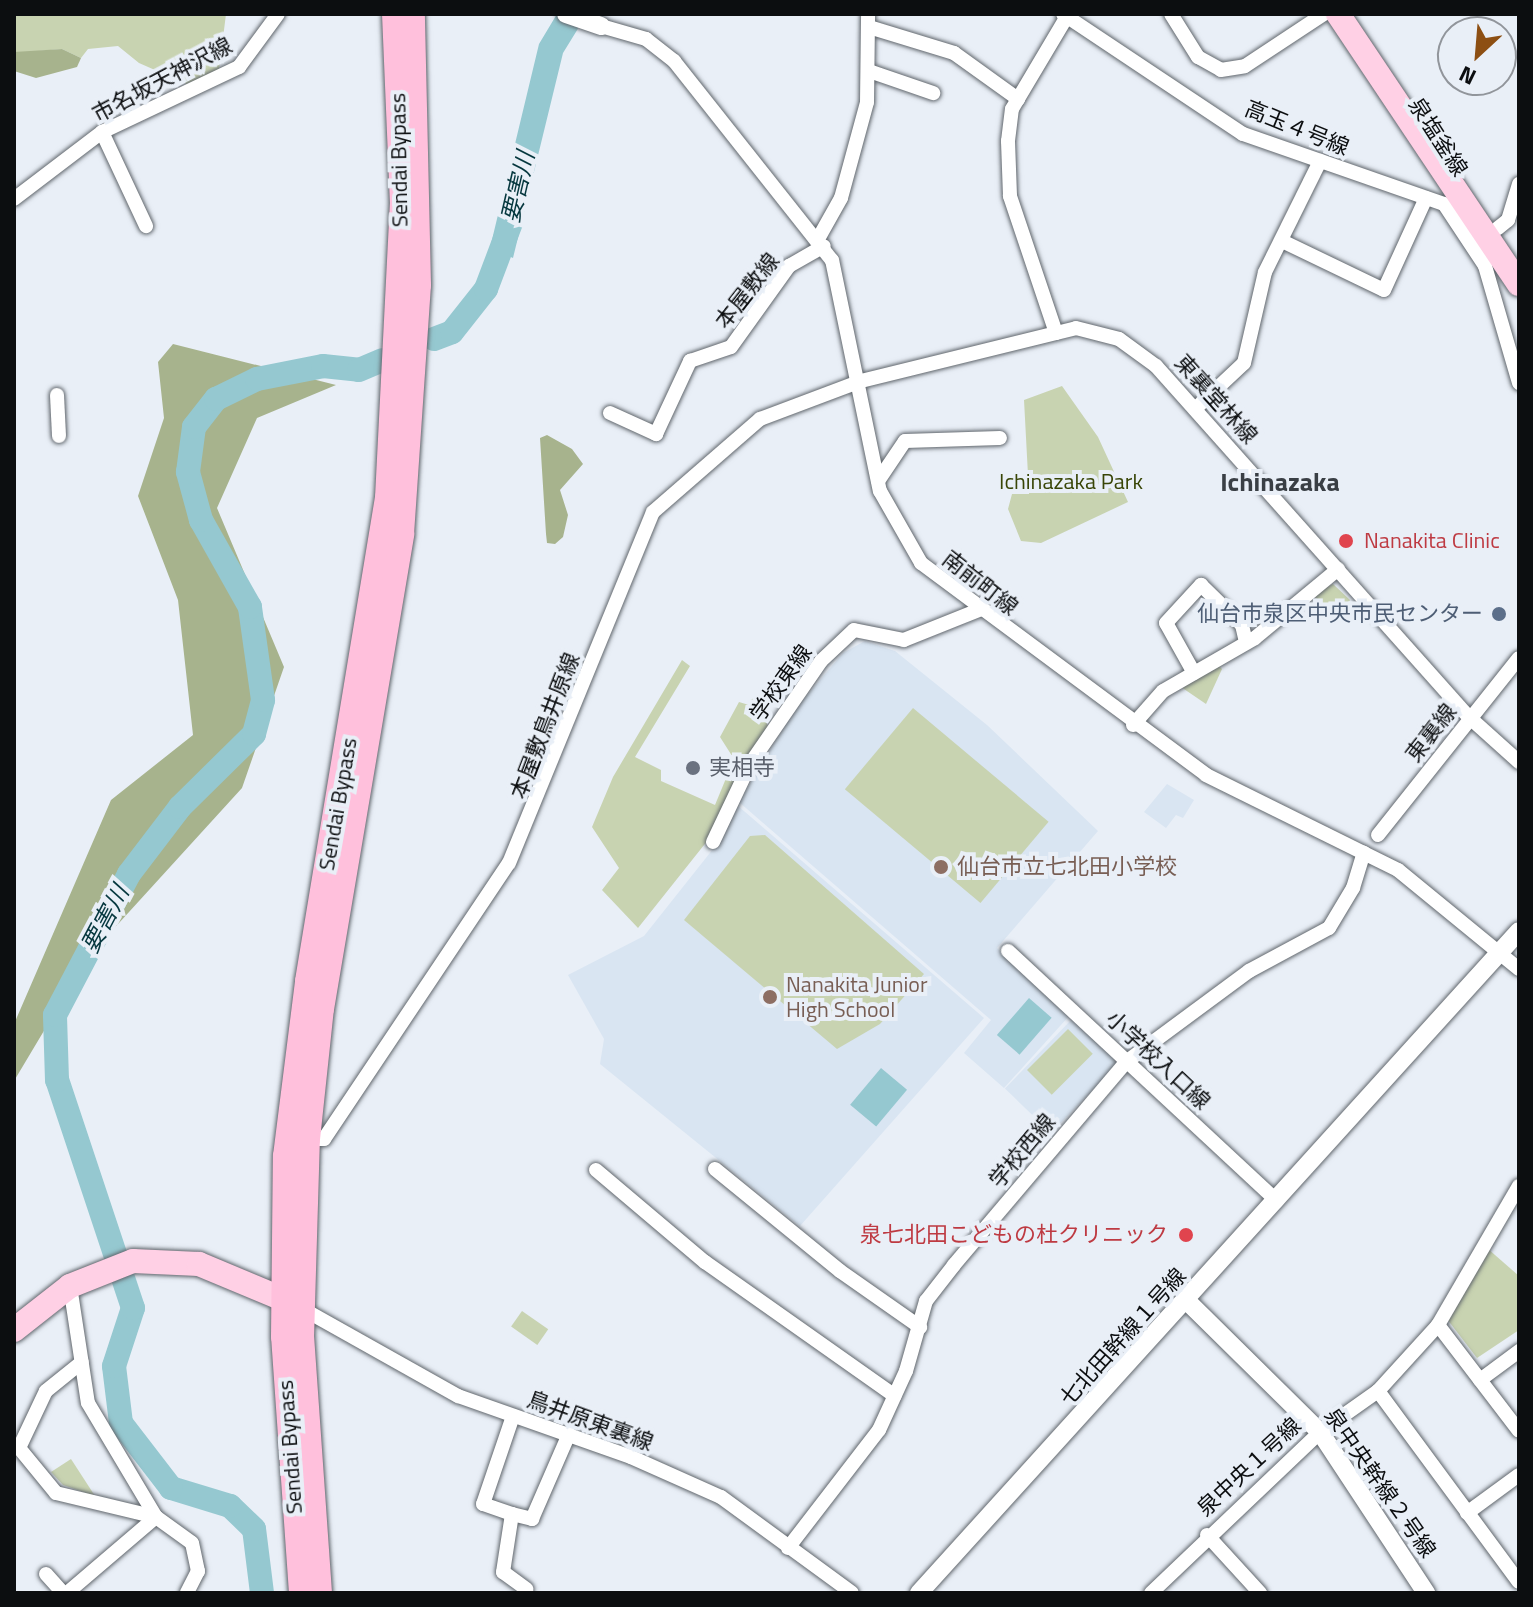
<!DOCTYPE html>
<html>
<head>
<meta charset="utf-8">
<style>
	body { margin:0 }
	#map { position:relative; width:1533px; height:1607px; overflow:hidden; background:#e9eff7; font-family:"Titillium Web","Noto Sans JP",sans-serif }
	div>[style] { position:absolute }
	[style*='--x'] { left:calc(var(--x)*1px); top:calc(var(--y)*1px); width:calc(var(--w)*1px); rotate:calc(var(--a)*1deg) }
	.built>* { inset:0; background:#d9e5f2; transform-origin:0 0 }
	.green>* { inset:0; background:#c8d3b1; transform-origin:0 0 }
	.forest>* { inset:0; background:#a7b38d }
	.water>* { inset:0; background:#95c8d0; transform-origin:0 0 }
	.river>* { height:24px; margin:-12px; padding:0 12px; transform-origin:12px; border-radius:12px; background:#95c8d0 }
	.roads { filter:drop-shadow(0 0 2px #60666c) drop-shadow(0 0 2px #60666c) }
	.minor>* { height:14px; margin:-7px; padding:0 7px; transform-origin:7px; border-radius:7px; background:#fff }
	.tertiary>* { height:18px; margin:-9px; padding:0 9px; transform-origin:9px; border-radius:9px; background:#fff }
	.primary>* { height:24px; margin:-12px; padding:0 12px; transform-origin:12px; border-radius:12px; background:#ffd0e5 }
	.trunk>* { height:24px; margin:-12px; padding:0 12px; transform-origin:12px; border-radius:12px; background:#ffc0dc }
	.dots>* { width:22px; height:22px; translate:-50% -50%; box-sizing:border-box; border:4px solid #e9eff7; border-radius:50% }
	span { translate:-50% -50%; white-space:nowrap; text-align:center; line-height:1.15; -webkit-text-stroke:8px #e9eff7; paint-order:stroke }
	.street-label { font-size:22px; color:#0c0e10 }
	.park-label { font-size:22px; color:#384506 }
	.health-label { font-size:22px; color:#be3a42 }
	.left { translate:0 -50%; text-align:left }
	.right { translate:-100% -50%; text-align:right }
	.service-label { font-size:22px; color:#4e5e75 }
	.worship-label { font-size:22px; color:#5b616d }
	.education-label { font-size:22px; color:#785e54 }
	.water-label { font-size:24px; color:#05373e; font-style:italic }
	.quarter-label { font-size:26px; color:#3a3f45; font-weight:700 }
	.frame { position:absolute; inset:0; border:16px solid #0c0e10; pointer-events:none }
	.north { position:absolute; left:1437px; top:16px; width:80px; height:80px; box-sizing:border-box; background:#e9eff7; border:2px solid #91959b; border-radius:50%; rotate:206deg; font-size:22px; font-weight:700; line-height:32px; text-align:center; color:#0c0e10 }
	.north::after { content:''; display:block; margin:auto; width:28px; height:36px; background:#8d4f13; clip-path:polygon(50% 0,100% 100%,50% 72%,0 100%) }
</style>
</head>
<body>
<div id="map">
	<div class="built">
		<i style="clip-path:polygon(865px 641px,895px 651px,987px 725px,1098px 831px,997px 948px,1070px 1015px,1004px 1088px,964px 1053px,991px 1020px,739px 802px,792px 713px,843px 653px)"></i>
		<i style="clip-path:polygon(1167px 784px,1194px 800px,1183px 818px,1176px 815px,1166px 828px,1144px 812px)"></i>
		<i style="clip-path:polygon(737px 805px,984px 1018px,800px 1226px,600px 1064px,604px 1039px,568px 975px,644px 936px,717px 844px)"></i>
		<i style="left:1073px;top:1018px;width:64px;height:98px;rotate:44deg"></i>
	</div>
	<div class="green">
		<i style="clip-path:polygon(14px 14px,226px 14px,219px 70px,189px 85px,139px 63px,118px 46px,88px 49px,81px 58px,62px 49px,16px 53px)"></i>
		<i style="clip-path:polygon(1062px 386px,1098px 437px,1128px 502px,1041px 543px,1021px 541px,1008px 509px,1012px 494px,1029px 494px,1024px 400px)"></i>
		<i style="clip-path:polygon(1333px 584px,1350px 600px,1339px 620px,1313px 595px)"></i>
		<i style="clip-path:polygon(682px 660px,690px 666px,635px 757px,661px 770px,661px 781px,715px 805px,734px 759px,720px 737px,739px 702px,749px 705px,753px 697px,769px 728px,708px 840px,638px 928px,602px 890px,619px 868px,592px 827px,613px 777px)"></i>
		<i style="clip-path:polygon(1216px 663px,1222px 669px,1206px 704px,1181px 687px)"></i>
		<i style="left:913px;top:708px;width:177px;height:106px;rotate:40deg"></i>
		<i style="clip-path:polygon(765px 835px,924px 974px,880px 1024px,837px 1049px,684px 920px,750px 836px)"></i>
		<i style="left:1068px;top:1029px;width:35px;height:58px;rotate:45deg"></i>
		<i style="clip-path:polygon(1487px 1248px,1519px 1276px,1519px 1330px,1477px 1358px,1447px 1319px)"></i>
		<i style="left:522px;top:1311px;width:32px;height:19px;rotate:35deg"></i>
		<i style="clip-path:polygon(71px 1459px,95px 1496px,63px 1485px,51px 1472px)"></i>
	</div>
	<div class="forest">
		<i style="clip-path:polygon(62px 49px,81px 58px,77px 67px,36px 78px,14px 71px,14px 52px)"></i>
		<i style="clip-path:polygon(173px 344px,336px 385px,257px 418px,217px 508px,284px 667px,242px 788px,88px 957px,14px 1081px,14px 1024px,111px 800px,193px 735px,178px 600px,138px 496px,164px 418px,158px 362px)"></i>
		<i style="clip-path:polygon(547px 435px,572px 449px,583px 464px,560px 490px,568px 515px,563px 537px,555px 544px,547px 543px,546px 534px,540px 438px)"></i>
	</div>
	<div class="water">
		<i style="clip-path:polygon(557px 14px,587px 14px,563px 53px,513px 258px,490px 248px,539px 44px)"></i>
		<i style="left:1029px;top:998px;width:30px;height:49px;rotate:41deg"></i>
		<i style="left:881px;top:1068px;width:34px;height:48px;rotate:40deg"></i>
	</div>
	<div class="river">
		<i style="--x:434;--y:339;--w:19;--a:-21"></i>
		<i style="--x:452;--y:332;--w:55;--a:-51.7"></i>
		<i style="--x:486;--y:289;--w:71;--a:-69.3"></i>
		<i style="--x:262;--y:1593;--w:64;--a:-97.1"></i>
		<i style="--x:254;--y:1529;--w:33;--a:-136"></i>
		<i style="--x:230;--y:1506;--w:62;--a:-163"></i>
		<i style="--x:171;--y:1488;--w:82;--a:-127.6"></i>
		<i style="--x:121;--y:1423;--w:57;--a:-97"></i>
		<i style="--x:114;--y:1366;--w:61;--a:-71.9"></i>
		<i style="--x:133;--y:1308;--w:240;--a:-108.4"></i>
		<i style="--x:57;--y:1080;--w:65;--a:-91.8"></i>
		<i style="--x:55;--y:1015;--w:159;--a:-62.3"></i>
		<i style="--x:129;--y:874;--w:84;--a:-52.7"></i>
		<i style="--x:180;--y:807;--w:104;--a:-44.6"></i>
		<i style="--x:254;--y:734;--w:35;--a:-75"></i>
		<i style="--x:263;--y:700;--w:94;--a:-98"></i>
		<i style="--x:250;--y:607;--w:100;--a:-119.4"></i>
		<i style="--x:201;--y:520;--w:50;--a:-105.2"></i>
		<i style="--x:188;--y:472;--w:45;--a:-82.4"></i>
		<i style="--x:194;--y:427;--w:36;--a:-52"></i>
		<i style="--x:216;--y:399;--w:46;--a:-26"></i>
		<i style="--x:257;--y:379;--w:67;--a:-11.1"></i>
		<i style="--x:323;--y:366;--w:36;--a:6"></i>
		<i style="--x:359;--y:370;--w:25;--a:-23"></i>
	</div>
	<div class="roads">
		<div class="minor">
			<i style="--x:1063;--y:14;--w:216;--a:33.7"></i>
			<i style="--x:1243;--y:134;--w:213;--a:19.2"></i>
			<i style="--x:1444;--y:204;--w:74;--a:56.5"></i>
			<i style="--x:1485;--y:266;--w:122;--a:73.8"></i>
			<i style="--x:1171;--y:14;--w:51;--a:57.9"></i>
			<i style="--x:1198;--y:57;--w:26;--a:29"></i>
			<i style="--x:1221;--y:70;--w:24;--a:-9"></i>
			<i style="--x:1245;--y:66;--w:95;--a:-33.4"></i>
			<i style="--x:601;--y:26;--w:47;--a:16.1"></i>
			<i style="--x:646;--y:39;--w:36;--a:38"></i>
			<i style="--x:674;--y:61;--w:254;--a:51.6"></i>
			<i style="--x:832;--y:260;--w:236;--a:78.3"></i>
			<i style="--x:880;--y:491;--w:83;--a:60.3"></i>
			<i style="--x:921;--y:563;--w:355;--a:36.6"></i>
			<i style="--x:1206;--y:775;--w:214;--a:26.3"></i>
			<i style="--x:1398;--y:870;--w:156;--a:39.3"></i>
			<i style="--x:869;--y:27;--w:89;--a:17"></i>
			<i style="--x:954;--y:53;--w:79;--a:35.7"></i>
			<i style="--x:869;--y:71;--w:68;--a:19"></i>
			<i style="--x:102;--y:132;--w:104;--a:64.9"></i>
			<i style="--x:14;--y:199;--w:111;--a:-37.3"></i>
			<i style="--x:102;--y:132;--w:152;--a:-25.4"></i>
			<i style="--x:239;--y:67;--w:66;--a:-53.7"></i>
			<i style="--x:1498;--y:228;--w:13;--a:-39"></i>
			<i style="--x:1508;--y:220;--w:38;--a:-73"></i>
			<i style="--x:818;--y:239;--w:47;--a:-60.7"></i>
			<i style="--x:841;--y:198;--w:99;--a:-74.8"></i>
			<i style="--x:867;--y:102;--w:88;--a:-89.3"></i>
			<i style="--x:1282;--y:241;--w:113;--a:25.7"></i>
			<i style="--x:1384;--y:290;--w:101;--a:-65.5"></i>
			<i style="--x:1056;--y:333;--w:145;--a:-108.6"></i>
			<i style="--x:1010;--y:196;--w:55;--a:-92.1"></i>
			<i style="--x:1008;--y:141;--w:32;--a:-83"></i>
			<i style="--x:1012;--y:109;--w:106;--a:-59.3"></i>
			<i style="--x:57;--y:395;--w:41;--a:87.2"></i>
			<i style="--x:1195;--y:409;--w:67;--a:-43.2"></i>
			<i style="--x:1244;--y:363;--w:93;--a:-77"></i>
			<i style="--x:1265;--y:272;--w:124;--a:-63.6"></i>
			<i style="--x:610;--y:413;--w:51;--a:24.5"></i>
			<i style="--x:656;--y:434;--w:81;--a:-65"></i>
			<i style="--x:690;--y:361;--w:43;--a:-18.9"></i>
			<i style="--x:731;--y:347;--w:100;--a:-54.4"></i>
			<i style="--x:789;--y:266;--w:40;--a:-29.7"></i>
			<i style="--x:878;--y:481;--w:48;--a:-56"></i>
			<i style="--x:905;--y:441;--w:95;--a:-1.8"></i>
			<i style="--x:1194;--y:673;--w:57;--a:-119.2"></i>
			<i style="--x:1166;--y:623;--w:52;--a:-47.4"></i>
			<i style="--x:1201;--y:585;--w:57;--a:44.3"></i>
			<i style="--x:1242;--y:625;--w:18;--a:77"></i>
			<i style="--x:1133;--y:725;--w:45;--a:-48.6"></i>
			<i style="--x:1163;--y:691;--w:106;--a:-29.9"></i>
			<i style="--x:1255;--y:638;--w:108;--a:-39.7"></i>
			<i style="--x:1378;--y:835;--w:226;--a:-51.5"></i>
			<i style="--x:713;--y:842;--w:86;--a:-64.6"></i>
			<i style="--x:750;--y:764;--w:125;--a:-55.4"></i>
			<i style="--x:821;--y:661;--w:45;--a:-43.2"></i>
			<i style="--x:854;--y:630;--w:51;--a:11.3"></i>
			<i style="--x:904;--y:640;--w:81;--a:-21.8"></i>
			<i style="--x:1008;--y:951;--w:367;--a:42.9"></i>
			<i style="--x:308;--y:1139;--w:16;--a:0"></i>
			<i style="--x:324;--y:1139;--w:332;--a:-56.2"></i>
			<i style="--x:509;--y:863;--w:379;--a:-67.7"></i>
			<i style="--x:653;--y:512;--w:142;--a:-41"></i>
			<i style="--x:760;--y:419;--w:108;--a:-20.6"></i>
			<i style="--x:861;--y:381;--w:221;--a:-13.8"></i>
			<i style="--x:1076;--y:328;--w:44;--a:14.3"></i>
			<i style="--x:1119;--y:339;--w:46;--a:36.1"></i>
			<i style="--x:1156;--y:366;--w:472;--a:48.3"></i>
			<i style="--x:1470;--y:718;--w:66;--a:41.9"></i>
			<i style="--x:715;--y:1169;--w:161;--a:39.2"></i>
			<i style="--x:840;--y:1271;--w:98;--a:35"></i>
			<i style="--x:596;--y:1170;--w:143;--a:40.2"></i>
			<i style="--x:705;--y:1262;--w:232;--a:35.2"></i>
			<i style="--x:70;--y:1286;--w:118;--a:81.3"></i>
			<i style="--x:88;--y:1403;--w:133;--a:59.2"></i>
			<i style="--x:156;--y:1517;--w:44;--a:35.8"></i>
			<i style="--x:192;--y:1543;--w:29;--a:78"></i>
			<i style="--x:198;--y:1571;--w:25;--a:117"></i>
			<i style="--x:303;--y:1309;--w:178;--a:29.3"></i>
			<i style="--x:458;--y:1396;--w:183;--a:19.4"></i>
			<i style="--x:631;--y:1457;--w:98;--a:24"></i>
			<i style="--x:721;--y:1497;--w:162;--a:36.2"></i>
			<i style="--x:1438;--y:1325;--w:133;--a:52.6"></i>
			<i style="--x:1480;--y:1380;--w:49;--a:-36.6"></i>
			<i style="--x:1378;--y:1391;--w:237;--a:53.6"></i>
			<i style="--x:513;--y:1416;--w:93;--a:108.8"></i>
			<i style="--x:483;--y:1504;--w:31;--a:19"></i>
			<i style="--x:512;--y:1514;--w:59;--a:98.8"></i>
			<i style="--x:503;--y:1572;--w:29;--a:36"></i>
			<i style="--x:1467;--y:1513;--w:64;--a:-36.2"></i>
			<i style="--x:512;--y:1514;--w:21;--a:14"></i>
			<i style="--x:532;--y:1519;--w:93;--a:-66.5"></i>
			<i style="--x:1207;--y:1535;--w:79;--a:47.6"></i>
			<i style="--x:788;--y:1548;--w:149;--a:-52.4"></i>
			<i style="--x:879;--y:1430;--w:65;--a:-65.4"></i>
			<i style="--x:906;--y:1371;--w:73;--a:-74.1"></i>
			<i style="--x:926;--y:1301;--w:46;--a:-52.1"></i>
			<i style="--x:954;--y:1265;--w:266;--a:-49.7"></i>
			<i style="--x:1126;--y:1062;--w:153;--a:-36.5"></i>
			<i style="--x:1249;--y:971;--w:91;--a:-28.3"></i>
			<i style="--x:1329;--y:928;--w:47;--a:-59"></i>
			<i style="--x:1353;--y:888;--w:37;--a:-73"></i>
			<i style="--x:46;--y:1574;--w:25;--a:48"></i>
			<i style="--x:67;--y:1593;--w:117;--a:-40.5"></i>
			<i style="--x:156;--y:1517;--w:103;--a:-166.5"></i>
			<i style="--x:56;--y:1493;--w:58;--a:-129.4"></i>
			<i style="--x:19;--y:1448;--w:63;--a:-64.7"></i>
			<i style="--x:46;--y:1391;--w:46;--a:-38.9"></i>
			<i style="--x:1151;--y:1593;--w:233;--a:-43.6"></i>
			<i style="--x:1320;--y:1432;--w:71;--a:-35.3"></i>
			<i style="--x:1378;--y:1391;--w:89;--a:-47.7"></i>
			<i style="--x:1438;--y:1325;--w:161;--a:-59.8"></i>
		</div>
		<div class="tertiary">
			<i style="--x:566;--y:14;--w:37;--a:19"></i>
			<i style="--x:1188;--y:1302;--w:185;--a:44.6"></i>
			<i style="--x:1320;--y:1432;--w:193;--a:56.6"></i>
			<i style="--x:919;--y:1593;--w:893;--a:-47.81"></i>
		</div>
		<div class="primary">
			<i style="--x:1338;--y:14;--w:325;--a:56.2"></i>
			<i style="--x:14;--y:1330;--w:71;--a:-38.2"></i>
			<i style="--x:70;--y:1286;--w:68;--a:-21.6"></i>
			<i style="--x:133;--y:1261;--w:66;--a:2.6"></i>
			<i style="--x:199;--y:1264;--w:106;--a:22.7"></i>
		</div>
		<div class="trunk">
			<i style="--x:301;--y:1593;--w:257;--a:-94"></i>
			<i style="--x:283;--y:1337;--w:181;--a:-89.4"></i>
			<i style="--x:285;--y:1156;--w:176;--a:-82.8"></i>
			<i style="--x:307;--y:981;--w:490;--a:-80.6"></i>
			<i style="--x:387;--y:498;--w:294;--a:-87.1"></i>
			<i style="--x:402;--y:204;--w:190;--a:-92.4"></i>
			<i style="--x:320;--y:1593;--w:256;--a:-94"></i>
			<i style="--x:302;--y:1338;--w:199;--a:-88.3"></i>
			<i style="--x:308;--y:1139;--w:131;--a:-83.9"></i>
			<i style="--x:322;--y:1009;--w:482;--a:-80.4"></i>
			<i style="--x:402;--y:534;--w:250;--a:-86.1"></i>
			<i style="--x:419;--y:285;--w:271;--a:-91.3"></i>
		</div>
	</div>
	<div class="dots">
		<i style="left:1346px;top:541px;background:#e0444e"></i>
		<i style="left:1499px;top:614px;background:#5c6f8a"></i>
		<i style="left:693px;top:768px;background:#6b7280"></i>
		<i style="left:941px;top:867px;background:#8d6e63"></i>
		<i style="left:770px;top:997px;background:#8d6e63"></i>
		<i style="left:1186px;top:1235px;background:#e0444e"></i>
	</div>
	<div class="street-label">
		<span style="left:162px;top:80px;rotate:-28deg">市名坂天神沢線</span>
		<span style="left:1297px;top:128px;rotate:22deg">高玉４号線</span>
		<span style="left:1438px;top:137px;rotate:57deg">泉塩釜線</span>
		<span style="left:399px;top:160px;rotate:-91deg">Sendai Bypass</span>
		<span style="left:747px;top:291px;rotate:-52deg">本屋敷線</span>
		<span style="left:1216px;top:399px;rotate:48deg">東裏堂林線</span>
		<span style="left:980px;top:583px;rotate:38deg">南前町線</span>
		<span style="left:781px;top:683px;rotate:-54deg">学校東線</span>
		<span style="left:545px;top:726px;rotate:-69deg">本屋敷鳥井原線</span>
		<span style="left:1431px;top:733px;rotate:-52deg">東裏線</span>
		<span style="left:338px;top:804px;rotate:-80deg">Sendai Bypass</span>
		<span style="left:1158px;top:1060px;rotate:43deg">小学校入口線</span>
		<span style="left:1022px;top:1151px;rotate:-50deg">学校西線</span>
		<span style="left:1123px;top:1337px;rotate:-48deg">七北田幹線１号線</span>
		<span style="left:590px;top:1421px;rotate:20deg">鳥井原東裏線</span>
		<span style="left:290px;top:1447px;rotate:-94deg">Sendai Bypass</span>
		<span style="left:1249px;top:1467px;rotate:-43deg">泉中央１号線</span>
		<span style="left:1380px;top:1483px;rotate:55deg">泉中央幹線２号線</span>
	</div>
	<div class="park-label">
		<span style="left:1071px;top:482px">Ichinazaka Park</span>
	</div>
	<div class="health-label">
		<span class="left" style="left:1364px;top:541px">Nanakita Clinic</span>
		<span class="right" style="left:1168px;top:1235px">泉七北田こどもの杜クリニック</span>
	</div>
	<div class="service-label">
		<span class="right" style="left:1483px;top:614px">仙台市泉区中央市民センター</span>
	</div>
	<div class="worship-label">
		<span class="left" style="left:709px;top:768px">実相寺</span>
	</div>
	<div class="education-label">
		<span class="left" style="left:957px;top:867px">仙台市立七北田小学校</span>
		<span class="left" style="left:786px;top:997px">Nanakita Junior<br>High School</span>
	</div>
	<div class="water-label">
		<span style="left:518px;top:187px;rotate:-77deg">要害川</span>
		<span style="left:105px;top:919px;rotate:-62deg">要害川</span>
	</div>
	<div class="quarter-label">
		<span style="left:1280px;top:482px">Ichinazaka</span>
	</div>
	<div class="frame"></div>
	<div class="north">N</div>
</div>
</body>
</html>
